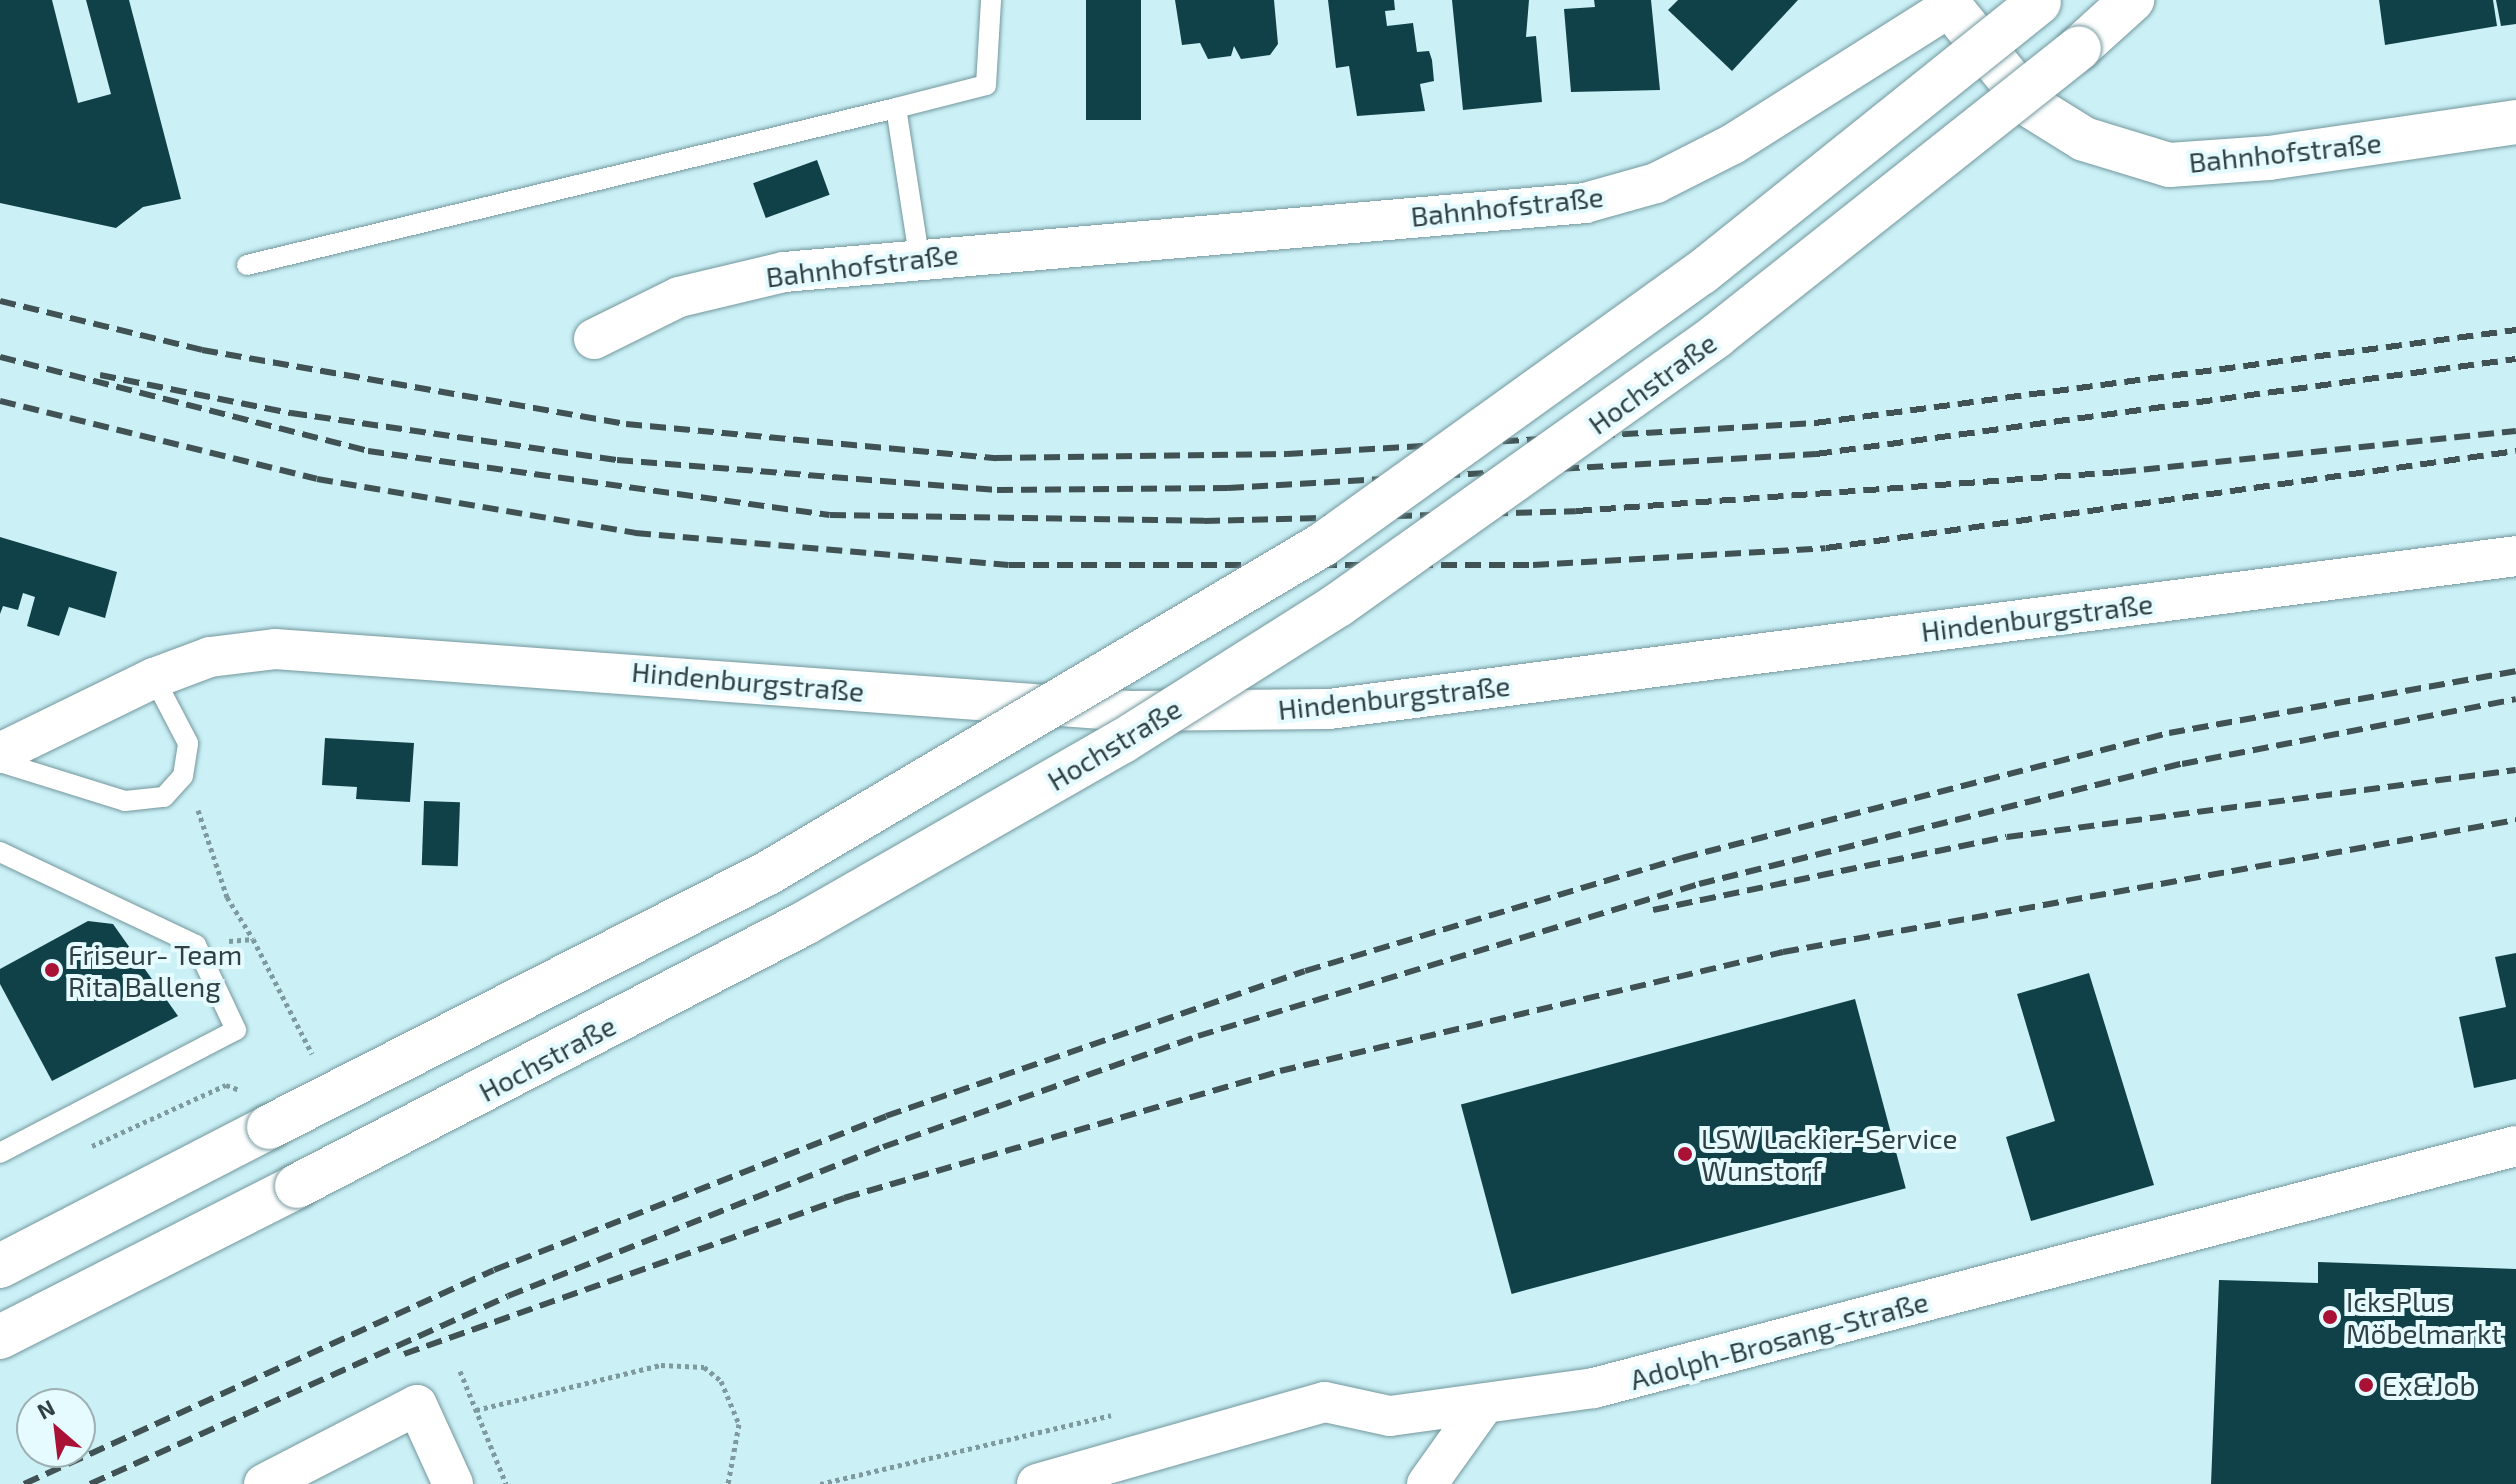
<!DOCTYPE html>
<html>
<head>
<meta charset="utf-8">
<style>
	body { margin:0 }
	#map { position:relative; width:2516px; height:1484px; overflow:hidden; background:#cbf1f7; font-family:"Exo 2",sans-serif }
	div>[style] { position:absolute }
	[style*='--x'] { left:calc(var(--x)*1px); top:calc(var(--y)*1px); width:calc(var(--w)*1px); rotate:calc(var(--a)*1deg) }
	.building>* { inset:0; background:#104148; transform-origin:0 0 }
	.path>* { height:5px; margin-top:-2.5px; transform-origin:0; background:repeating-linear-gradient(90deg,#7f9a9e 0 4px,transparent 0 8px) }
	.roads { filter:drop-shadow(0 0 2px #73979c) drop-shadow(0 0 2px #73979c) }
	.lane>* { height:20px; margin:-10px; padding:0 10px; transform-origin:10px; border-radius:10px; background:#fff }
	.street>* { height:40px; margin:-20px; padding:0 20px; transform-origin:20px; border-radius:20px; background:#fff }
	.secondary>* { height:44px; margin:-22px; padding:0 22px; transform-origin:22px; border-radius:22px; background:#fff }
	.primary>* { height:44px; margin:-22px; padding:0 22px; transform-origin:22px; border-radius:22px; background:#fff }
	.rail>* { height:6px; margin-top:-3px; transform-origin:0; background:repeating-linear-gradient(90deg,#405254 0 16px,transparent 0 24px) }
	.bridges { filter:drop-shadow(0 0 2px #73979c) drop-shadow(0 0 2px #73979c) }
	.primary-bridge>* { height:44px; margin:-22px; padding:0 22px; transform-origin:22px; border-radius:22px; background:#fff }
	.dots>* { width:22px; height:22px; translate:-50% -50%; box-sizing:border-box; border:4px solid #e5fbff; border-radius:50% }
	span { translate:-50% -50%; white-space:nowrap; text-align:center; line-height:1.15; -webkit-text-stroke:8px #e5fbff; paint-order:stroke }
	.street-label { font-size:28px; color:#314042 }
	.poi-label { font-size:28px; color:#314042 }
	.left { translate:0 -50%; text-align:left }
	.north { position:absolute; left:16px; top:1388px; width:80px; height:80px; box-sizing:border-box; background:#e5fbff; border:2px solid #9db0b3; border-radius:50%; rotate:332deg; font-size:22px; font-weight:700; line-height:32px; text-align:center; color:#314042 }
	.north::after { content:''; display:block; margin:auto; width:28px; height:36px; background:#a91235; clip-path:polygon(50% 0,100% 100%,50% 72%,0 100%) }
</style>
</head>
<body>
<div id="map">
	<div class="building">
		<i style="clip-path:polygon(0 0,52px 0,78px 103px,111px 94px,86px 0,129px 0,181px 199px,143px 207px,116px 228px,0 203px)"></i>
		<i style="left:1086px;top:0;width:55px;height:120px"></i>
		<i style="clip-path:polygon(1175px 0,1274px 0,1278px 44px,1270px 55px,1241px 59px,1234px 46px,1231px 56px,1208px 59px,1200px 43px,1182px 45px)"></i>
		<i style="clip-path:polygon(1328px 0,1394px 0,1395px 10px,1385px 11px,1387px 26px,1413px 23px,1417px 52px,1429px 51px,1432px 60px,1434px 81px,1420px 84px,1425px 111px,1357px 116px,1349px 66px,1336px 68px)"></i>
		<i style="clip-path:polygon(1452px 0,1529px 0,1526px 37px,1536px 36px,1542px 102px,1463px 110px)"></i>
		<i style="clip-path:polygon(1594px 0,1651px 0,1660px 90px,1571px 92px,1564px 9px,1595px 7px)"></i>
		<i style="clip-path:polygon(1678px 0,1798px 0,1732px 71px,1668px 10px)"></i>
		<i style="clip-path:polygon(2379px 0,2493px 0,2497px 26px,2385px 45px)"></i>
		<i style="clip-path:polygon(2496px 0,2516px 0,2516px 24px,2501px 26px)"></i>
		<i style="left:817px;top:160px;width:37px;height:68px;rotate:70deg"></i>
		<i style="clip-path:polygon(0 537px,117px 572px,105px 618px,69px 607px,59px 636px,27px 626px,35px 597px,23px 593px,18px 610px,3px 606px,0 614px)"></i>
		<i style="clip-path:polygon(325px 738px,414px 743px,410px 802px,356px 799px,357px 787px,322px 785px)"></i>
		<i style="left:424px;top:801px;width:36px;height:64px;rotate:2deg"></i>
		<i style="clip-path:polygon(88px 921px,113px 924px,178px 1016px,52px 1081px,0 984px,0 969px)"></i>
		<i style="clip-path:polygon(2516px 953px,2516px 1079px,2474px 1088px,2459px 1017px,2506px 1007px,2495px 957px)"></i>
		<i style="clip-path:polygon(2089px 973px,2154px 1185px,2031px 1221px,2006px 1137px,2055px 1121px,2017px 994px)"></i>
		<i style="left:1855px;top:999px;width:196px;height:408px;rotate:75deg"></i>
		<i style="clip-path:polygon(2318px 1262px,2516px 1269px,2516px 1484px,2211px 1484px,2219px 1280px,2318px 1283px)"></i>
	</div>
	<div class="path">
		<i style="--x:198;--y:810;--w:92;--a:71.6"></i>
		<i style="--x:227;--y:897;--w:49;--a:58.2"></i>
		<i style="--x:229;--y:941;--w:24;--a:-5"></i>
		<i style="--x:253;--y:939;--w:129;--a:62.8"></i>
		<i style="--x:92;--y:1146;--w:147;--a:-24.5"></i>
		<i style="--x:226;--y:1085;--w:15;--a:20"></i>
		<i style="--x:460;--y:1371;--w:122;--a:67.8"></i>
		<i style="--x:476;--y:1410;--w:190;--a:-13.7"></i>
		<i style="--x:661;--y:1365;--w:43;--a:2.7"></i>
		<i style="--x:704;--y:1367;--w:22;--a:39"></i>
		<i style="--x:721;--y:1381;--w:47;--a:67.3"></i>
		<i style="--x:739;--y:1424;--w:61;--a:100.4"></i>
		<i style="--x:820;--y:1484;--w:299;--a:-13.3"></i>
	</div>
	<div class="roads">
		<div class="lane">
			<i style="--x:919;--y:256;--w:150;--a:-98.8"></i>
			<i style="--x:896;--y:108;--w:93;--a:-14.3"></i>
			<i style="--x:986;--y:85;--w:85;--a:-86.6"></i>
			<i style="--x:247;--y:265;--w:668;--a:-13.6"></i>
			<i style="--x:0;--y:762;--w:131;--a:17.3"></i>
			<i style="--x:125;--y:801;--w:39;--a:-6"></i>
			<i style="--x:164;--y:797;--w:28;--a:-48"></i>
			<i style="--x:183;--y:776;--w:33;--a:-81"></i>
			<i style="--x:188;--y:743;--w:73;--a:-117.6"></i>
			<i style="--x:0;--y:852;--w:217;--a:25.4"></i>
			<i style="--x:196;--y:945;--w:94;--a:64.8"></i>
			<i style="--x:236;--y:1030;--w:266;--a:152.5"></i>
		</div>
		<div class="street">
			<i style="--x:594;--y:339;--w:95;--a:-26.3"></i>
			<i style="--x:679;--y:297;--w:108;--a:-13.4"></i>
			<i style="--x:784;--y:272;--w:804;--a:-4.92"></i>
			<i style="--x:1585;--y:203;--w:74;--a:-15.7"></i>
			<i style="--x:1656;--y:183;--w:86;--a:-26.9"></i>
			<i style="--x:1733;--y:144;--w:254;--a:-32.3"></i>
			<i style="--x:0;--y:753;--w:171;--a:-26"></i>
			<i style="--x:154;--y:678;--w:60;--a:-20.6"></i>
			<i style="--x:210;--y:657;--w:65;--a:-7"></i>
			<i style="--x:275;--y:649;--w:857;--a:4.15"></i>
			<i style="--x:1130;--y:711;--w:199;--a:-0.6"></i>
			<i style="--x:1329;--y:709;--w:1197;--a:-7.34"></i>
			<i style="--x:264;--y:1484;--w:172;--a:-27.3"></i>
			<i style="--x:417;--y:1405;--w:87;--a:65.5"></i>
			<i style="--x:1037;--y:1484;--w:299;--a:-15.9"></i>
			<i style="--x:1325;--y:1402;--w:66;--a:12.2"></i>
			<i style="--x:1390;--y:1416;--w:206;--a:-7.8"></i>
			<i style="--x:1594;--y:1388;--w:953;--a:-14.71"></i>
			<i style="--x:1427;--y:1484;--w:95;--a:-54.5"></i>
		</div>
		<div class="secondary">
			<i style="--x:1945;--y:0;--w:136;--a:50.9"></i>
			<i style="--x:2031;--y:106;--w:62;--a:31.9"></i>
			<i style="--x:2084;--y:139;--w:89;--a:17"></i>
			<i style="--x:2169;--y:165;--w:100;--a:-4"></i>
			<i style="--x:2269;--y:158;--w:250;--a:-8.3"></i>
		</div>
		<div class="primary">
			<i style="--x:2079;--y:48;--w:72;--a:-42.2"></i>
			<i style="--x:0;--y:1266;--w:303;--a:-27.3"></i>
			<i style="--x:0;--y:1337;--w:333;--a:-26.9"></i>
		</div>
	</div>
	<div class="rail">
		<i style="--x:0;--y:301;--w:208;--a:13.6"></i>
		<i style="--x:202;--y:350;--w:430;--a:9.9"></i>
		<i style="--x:626;--y:424;--w:372;--a:5.3"></i>
		<i style="--x:996;--y:458;--w:291;--a:-0.8"></i>
		<i style="--x:1287;--y:454;--w:529;--a:-3.36"></i>
		<i style="--x:1815;--y:423;--w:707;--a:-7.56"></i>
		<i style="--x:0;--y:357;--w:380;--a:14.3"></i>
		<i style="--x:368;--y:451;--w:466;--a:7.9"></i>
		<i style="--x:830;--y:515;--w:374;--a:0.9"></i>
		<i style="--x:1204;--y:521;--w:372;--a:-1.5"></i>
		<i style="--x:1576;--y:511;--w:545;--a:-4.1"></i>
		<i style="--x:2120;--y:472;--w:398;--a:-5.9"></i>
		<i style="--x:100;--y:375;--w:195;--a:11.3"></i>
		<i style="--x:291;--y:413;--w:329;--a:8.2"></i>
		<i style="--x:617;--y:460;--w:381;--a:4.5"></i>
		<i style="--x:997;--y:490;--w:231;--a:-0.5"></i>
		<i style="--x:1228;--y:488;--w:589;--a:-3.31"></i>
		<i style="--x:1816;--y:454;--w:706;--a:-7.73"></i>
		<i style="--x:0;--y:401;--w:326;--a:13.8"></i>
		<i style="--x:317;--y:479;--w:323;--a:9.6"></i>
		<i style="--x:635;--y:533;--w:375;--a:4.9"></i>
		<i style="--x:1009;--y:565;--w:524;--a:0"></i>
		<i style="--x:1533;--y:565;--w:293;--a:-3.3"></i>
		<i style="--x:1826;--y:548;--w:697;--a:-8"></i>
		<i style="--x:1653;--y:910;--w:361;--a:-11.7"></i>
		<i style="--x:2007;--y:837;--w:513;--a:-7.5"></i>
		<i style="--x:404;--y:1354;--w:467;--a:-19.5"></i>
		<i style="--x:844;--y:1198;--w:454;--a:-16.2"></i>
		<i style="--x:1280;--y:1071;--w:517;--a:-13.31"></i>
		<i style="--x:1783;--y:952;--w:745;--a:-10.21"></i>
		<i style="--x:24;--y:1484;--w:516;--a:-24.48"></i>
		<i style="--x:494;--y:1270;--w:421;--a:-21.4"></i>
		<i style="--x:886;--y:1116;--w:443;--a:-19.1"></i>
		<i style="--x:1305;--y:971;--w:394;--a:-16.7"></i>
		<i style="--x:1682;--y:858;--w:503;--a:-14.4"></i>
		<i style="--x:2169;--y:733;--w:352;--a:-10.1"></i>
		<i style="--x:90;--y:1484;--w:458;--a:-24.2"></i>
		<i style="--x:508;--y:1296;--w:404;--a:-21.7"></i>
		<i style="--x:883;--y:1147;--w:334;--a:-19.4"></i>
		<i style="--x:1198;--y:1036;--w:524;--a:-16.88"></i>
		<i style="--x:1699;--y:884;--w:498;--a:-14"></i>
		<i style="--x:2182;--y:764;--w:340;--a:-11"></i>
	</div>
	<div class="bridges">
		<div class="primary-bridge">
			<i style="--x:269;--y:1127;--w:560;--a:-26.98"></i>
			<i style="--x:768;--y:873;--w:644;--a:-30.63"></i>
			<i style="--x:1322;--y:545;--w:467;--a:-35.7"></i>
			<i style="--x:1701;--y:273;--w:433;--a:-38.7"></i>
			<i style="--x:297;--y:1186;--w:572;--a:-27.37"></i>
			<i style="--x:805;--y:923;--w:366;--a:-29.8"></i>
			<i style="--x:1123;--y:741;--w:254;--a:-32.3"></i>
			<i style="--x:1338;--y:605;--w:464;--a:-35.4"></i>
			<i style="--x:1716;--y:336;--w:463;--a:-38.4"></i>
		</div>
	</div>
	<div class="dots">
		<i style="left:52px;top:970px;background:#a91235"></i>
		<i style="left:1685px;top:1154px;background:#a91235"></i>
		<i style="left:2330px;top:1317px;background:#a91235"></i>
		<i style="left:2366px;top:1385px;background:#a91235"></i>
	</div>
	<div class="street-label">
		<span style="left:2285px;top:152px;rotate:-6deg">Bahnhofstraße</span>
		<span style="left:1507px;top:206px;rotate:-6deg">Bahnhofstraße</span>
		<span style="left:862px;top:265px;rotate:-7deg">Bahnhofstraße</span>
		<span style="left:1652px;top:383px;rotate:-36deg">Hochstraße</span>
		<span style="left:2037px;top:617px;rotate:-7deg">Hindenburgstraße</span>
		<span style="left:748px;top:681px;rotate:5deg">Hindenburgstraße</span>
		<span style="left:1394px;top:697px;rotate:-6deg">Hindenburgstraße</span>
		<span style="left:1114px;top:744px;rotate:-31deg">Hochstraße</span>
		<span style="left:547px;top:1058px;rotate:-28deg">Hochstraße</span>
		<span style="left:1779px;top:1340px;rotate:-15deg">Adolph-Brosang-Straße</span>
	</div>
	<div class="poi-label">
		<span class="left" style="left:68px;top:970px">Friseur- Team<br>Rita Balleng</span>
		<span class="left" style="left:1701px;top:1154px">LSW Lackier-Service<br>Wunstorf</span>
		<span class="left" style="left:2346px;top:1317px">IcksPlus<br>Möbelmarkt</span>
		<span class="left" style="left:2382px;top:1385px">Ex&amp;Job</span>
	</div>
	<div class="north">N</div>
</div>
</body>
</html>
